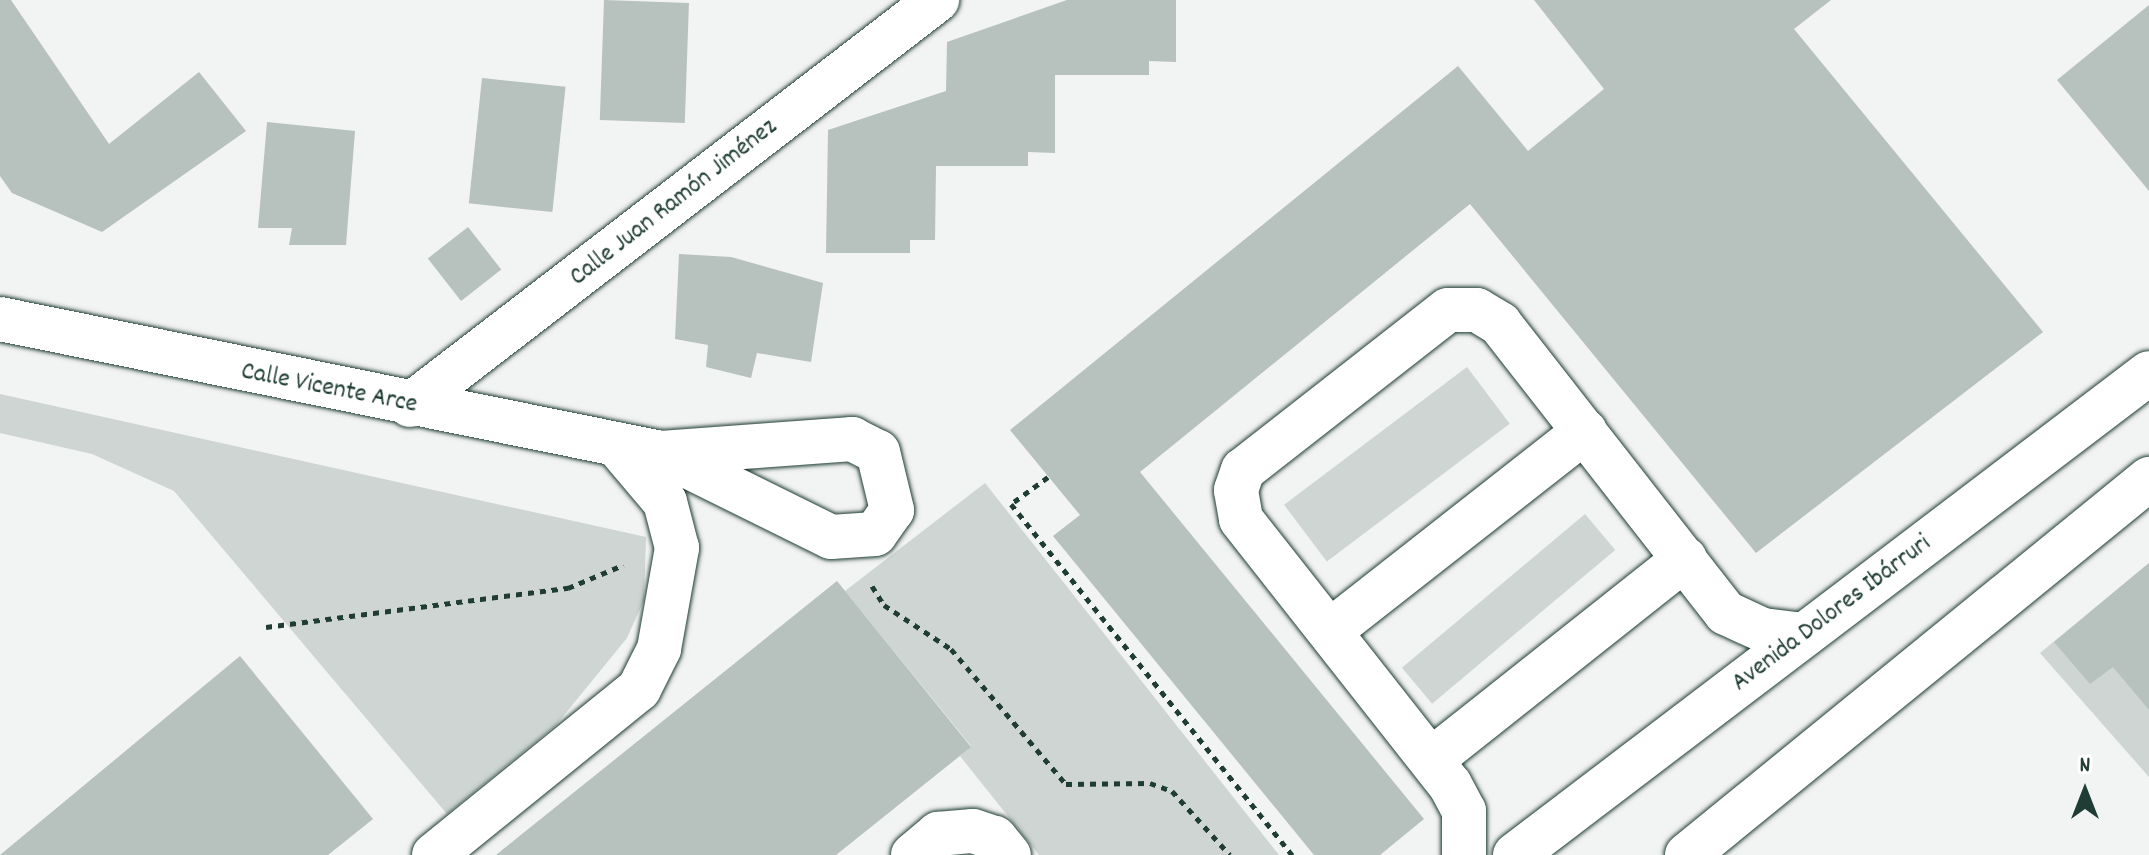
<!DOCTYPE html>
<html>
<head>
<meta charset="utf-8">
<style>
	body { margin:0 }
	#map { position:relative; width:2149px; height:855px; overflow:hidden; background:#f2f3f3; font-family:Dekko,sans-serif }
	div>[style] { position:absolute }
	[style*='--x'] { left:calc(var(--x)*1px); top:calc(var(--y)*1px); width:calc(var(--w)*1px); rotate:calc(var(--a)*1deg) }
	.green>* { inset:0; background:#ced5d3; transform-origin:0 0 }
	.building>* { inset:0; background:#b7c1bd; transform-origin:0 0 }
	.path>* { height:5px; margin-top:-2.5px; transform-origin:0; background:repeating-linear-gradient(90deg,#1f3d34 0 6px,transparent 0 12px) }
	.roads { filter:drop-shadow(0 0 2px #1f3d34) drop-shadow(0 0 2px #1f3d34) }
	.minor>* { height:44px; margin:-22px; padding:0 22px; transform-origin:22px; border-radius:22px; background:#fff }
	span { translate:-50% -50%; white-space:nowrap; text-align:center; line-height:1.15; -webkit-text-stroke:6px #fff; paint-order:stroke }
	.street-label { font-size:26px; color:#1f3d34 }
	.north { position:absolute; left:2045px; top:751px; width:80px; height:80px; -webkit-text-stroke:6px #fff; paint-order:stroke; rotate:0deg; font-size:22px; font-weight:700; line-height:32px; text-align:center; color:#1f3d34 }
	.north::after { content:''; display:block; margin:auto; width:28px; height:36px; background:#1f3d34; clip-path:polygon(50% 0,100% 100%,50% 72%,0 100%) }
</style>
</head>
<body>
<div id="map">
	<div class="green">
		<i style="left:1467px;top:367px;width:71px;height:229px;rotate:53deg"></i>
		<i style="clip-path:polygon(0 394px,646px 537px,644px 600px,627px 638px,556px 725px,447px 814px,174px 491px,92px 454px,0 433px)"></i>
		<i style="clip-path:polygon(985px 483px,1279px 855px,1039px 855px,960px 756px,971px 746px,845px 591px)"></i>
		<i style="left:1585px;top:514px;width:47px;height:239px;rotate:50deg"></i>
		<i style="clip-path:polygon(2149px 563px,2149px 777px,2040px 653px)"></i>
	</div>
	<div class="building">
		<i style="clip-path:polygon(0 0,11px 0,109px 144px,199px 72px,246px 131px,102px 232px,12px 193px,0 176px)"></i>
		<i style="left:604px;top:0;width:85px;height:120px;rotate:2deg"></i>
		<i style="clip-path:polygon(1067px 0,1176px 0,1176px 62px,1149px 61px,1149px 75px,1055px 75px,1055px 153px,1028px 152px,1028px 166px,936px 166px,935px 240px,910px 240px,910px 253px,826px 253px,828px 130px,946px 91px,947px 42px)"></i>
		<i style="clip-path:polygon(1534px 0,1831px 0,1794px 29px,2043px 332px,1756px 553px,1470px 204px,1140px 472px,1424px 819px,1380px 855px,1314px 855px,1053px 536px,1080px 515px,1010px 430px,1458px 66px,1528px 151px,1604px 89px)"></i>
		<i style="clip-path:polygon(2149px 5px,2149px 191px,2057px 80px)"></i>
		<i style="left:482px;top:78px;width:84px;height:126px;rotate:6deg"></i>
		<i style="clip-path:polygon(267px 122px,355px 131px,346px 245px,289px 245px,292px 228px,258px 228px)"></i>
		<i style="left:468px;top:227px;width:54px;height:51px;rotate:52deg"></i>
		<i style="clip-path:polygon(679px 254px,731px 257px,823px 283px,811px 362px,757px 353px,751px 378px,706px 367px,708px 345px,675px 339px)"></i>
		<i style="clip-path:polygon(2149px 563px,2149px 710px,2113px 667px,2090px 684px,2054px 642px)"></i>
		<i style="clip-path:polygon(837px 581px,971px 747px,836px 855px,496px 855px)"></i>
		<i style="clip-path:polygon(240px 656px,373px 819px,328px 855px,0 855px)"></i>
	</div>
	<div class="path">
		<i style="--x:1048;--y:477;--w:46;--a:143.9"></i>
		<i style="--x:1011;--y:504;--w:450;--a:51.3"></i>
		<i style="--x:872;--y:586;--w:22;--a:58"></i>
		<i style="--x:884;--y:605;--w:80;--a:33.3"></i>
		<i style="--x:951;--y:649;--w:177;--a:49.6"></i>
		<i style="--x:1066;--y:784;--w:84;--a:-0.7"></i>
		<i style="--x:1150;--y:783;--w:23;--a:20"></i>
		<i style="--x:1172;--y:791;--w:86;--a:47.8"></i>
		<i style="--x:266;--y:627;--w:305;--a:-7.4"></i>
		<i style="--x:568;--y:588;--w:60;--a:-22.7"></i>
	</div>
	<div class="roads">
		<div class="minor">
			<i style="--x:0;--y:319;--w:674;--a:11.46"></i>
			<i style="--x:661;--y:453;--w:192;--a:-4.2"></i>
			<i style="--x:852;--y:439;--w:29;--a:27"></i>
			<i style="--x:878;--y:452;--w:60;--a:76.4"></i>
			<i style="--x:892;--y:510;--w:29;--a:125"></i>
			<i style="--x:875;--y:534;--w:44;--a:176.1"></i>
			<i style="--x:831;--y:537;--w:190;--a:-153.7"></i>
			<i style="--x:410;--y:405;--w:665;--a:-37.54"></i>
			<i style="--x:1330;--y:631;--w:324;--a:-38.1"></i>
			<i style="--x:1431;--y:760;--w:324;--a:-38.4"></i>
			<i style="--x:434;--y:855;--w:264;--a:-39"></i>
			<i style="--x:639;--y:689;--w:45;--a:-63.4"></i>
			<i style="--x:659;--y:649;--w:103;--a:-79.9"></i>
			<i style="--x:677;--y:548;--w:48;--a:-104.6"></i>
			<i style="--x:665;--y:502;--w:76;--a:-130.2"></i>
			<i style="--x:913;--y:855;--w:33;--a:-40"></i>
			<i style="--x:938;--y:834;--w:35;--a:-5"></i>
			<i style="--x:973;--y:831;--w:23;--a:18"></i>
			<i style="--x:995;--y:838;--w:22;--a:51"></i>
			<i style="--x:1464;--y:855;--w:44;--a:-90"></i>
			<i style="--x:1464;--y:811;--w:30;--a:-118"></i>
			<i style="--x:1450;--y:785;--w:338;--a:-128.2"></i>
			<i style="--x:1241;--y:519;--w:29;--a:-100"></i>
			<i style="--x:1236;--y:490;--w:21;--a:-71"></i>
			<i style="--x:1243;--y:470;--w:260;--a:-38"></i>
			<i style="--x:1448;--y:310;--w:29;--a:0"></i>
			<i style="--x:1477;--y:310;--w:27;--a:31"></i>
			<i style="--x:1500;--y:324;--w:367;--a:52"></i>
			<i style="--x:1726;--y:613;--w:41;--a:24.7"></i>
			<i style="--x:1763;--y:630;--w:41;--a:7"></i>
			<i style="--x:1515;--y:855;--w:796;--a:-37.24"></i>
			<i style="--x:1687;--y:855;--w:596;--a:-39.14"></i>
		</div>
	</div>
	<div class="street-label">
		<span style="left:674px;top:203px;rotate:-38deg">Calle Juan Ramón Jiménez</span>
		<span style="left:329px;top:389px;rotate:11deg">Calle Vicente Arce</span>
		<span style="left:1832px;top:614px;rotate:-37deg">Avenida Dolores Ibárruri</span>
	</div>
	<div class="north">N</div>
</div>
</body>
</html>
